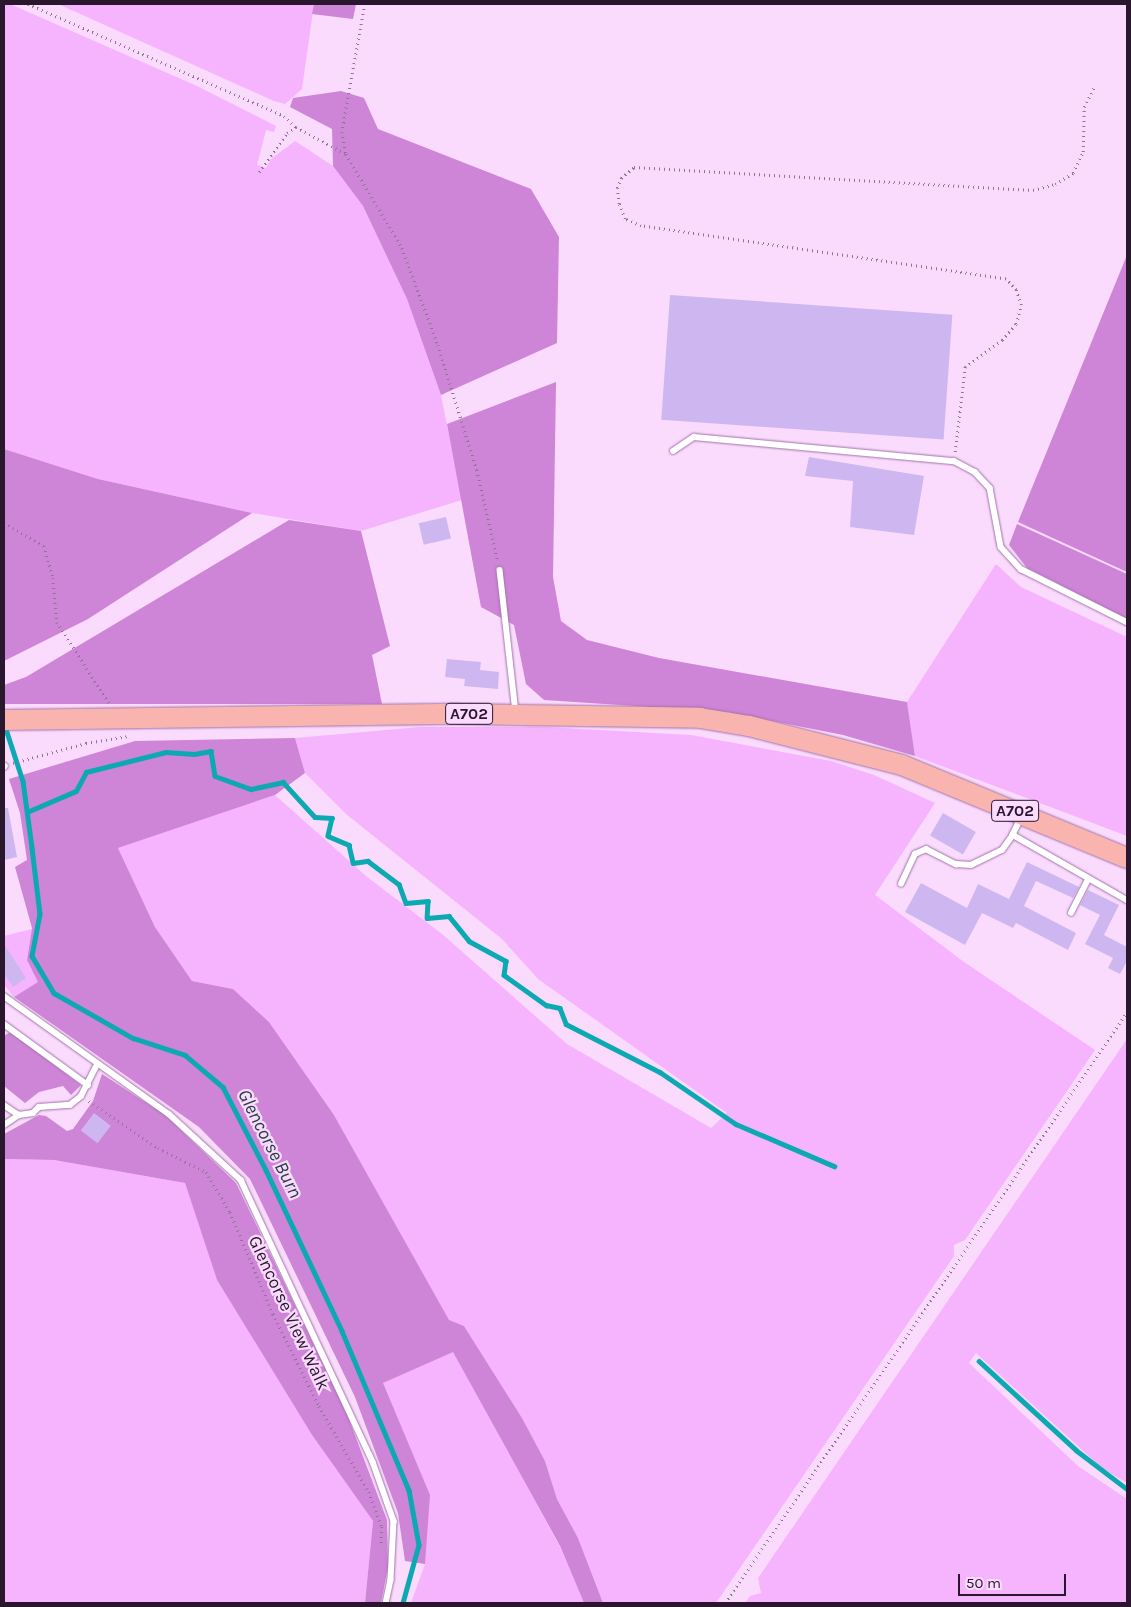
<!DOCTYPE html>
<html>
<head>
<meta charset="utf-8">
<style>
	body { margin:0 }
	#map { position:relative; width:1131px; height:1607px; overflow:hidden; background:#fadbfe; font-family:Karla,sans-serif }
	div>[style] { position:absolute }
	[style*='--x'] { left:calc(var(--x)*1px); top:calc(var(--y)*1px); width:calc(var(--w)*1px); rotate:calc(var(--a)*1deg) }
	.green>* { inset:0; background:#f6b3fe }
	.forest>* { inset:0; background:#ce84d7 }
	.stream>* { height:4.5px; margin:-2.25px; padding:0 2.25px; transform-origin:2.25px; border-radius:2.25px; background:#0ca9b3 }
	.building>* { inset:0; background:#ceb7f1; transform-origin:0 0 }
	.path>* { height:2.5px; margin-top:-1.25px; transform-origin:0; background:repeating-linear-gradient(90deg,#8d7591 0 1px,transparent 0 5px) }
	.roads { filter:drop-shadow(0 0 1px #a272a8) drop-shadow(0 0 1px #a272a8) }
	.lane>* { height:5.5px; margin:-2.75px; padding:0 2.75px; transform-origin:2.75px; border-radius:2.75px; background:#fff }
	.highway>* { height:20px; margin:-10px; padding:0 10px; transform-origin:10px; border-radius:10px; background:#f9b4b0 }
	span { translate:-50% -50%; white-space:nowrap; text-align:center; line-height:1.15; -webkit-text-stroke:4.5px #fadbfe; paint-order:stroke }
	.shield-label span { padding:1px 4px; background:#fadbfe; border:1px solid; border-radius:4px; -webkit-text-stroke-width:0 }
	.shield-label { font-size:16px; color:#2a172d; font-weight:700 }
	.street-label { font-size:18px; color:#2a172d }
	.water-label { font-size:19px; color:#254144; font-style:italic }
	.frame { position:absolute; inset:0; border:5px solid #2a172d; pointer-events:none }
	.scale { position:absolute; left:958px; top:1574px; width:108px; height:22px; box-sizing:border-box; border:2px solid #2a172d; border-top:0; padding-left:6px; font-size:15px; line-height:18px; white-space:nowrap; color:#2a172d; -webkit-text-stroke:4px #fadbfe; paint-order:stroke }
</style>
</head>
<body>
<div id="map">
	<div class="green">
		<i style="clip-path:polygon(4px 4px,10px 4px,197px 86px,276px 126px,274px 132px,266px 130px,257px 165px,266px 168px,271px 159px,295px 141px,333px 166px,363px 206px,407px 299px,441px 395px,462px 500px,361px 531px,252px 513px,98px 479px,4px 449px)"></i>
		<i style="clip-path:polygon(58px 4px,314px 4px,302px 89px,285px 104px,274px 101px)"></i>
		<i style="clip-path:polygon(996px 564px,1021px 587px,1127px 637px,1127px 836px,915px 756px,907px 702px)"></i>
		<i style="clip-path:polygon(420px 727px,544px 727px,691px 735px,831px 761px,874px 775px,935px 803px,875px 895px,964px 962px,1095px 1050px,965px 1240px,954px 1245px,954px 1256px,716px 1603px,603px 1603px,578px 1538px,557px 1499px,545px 1461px,522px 1418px,464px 1326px,449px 1321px,334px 1115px,269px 1022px,233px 989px,192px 981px,155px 927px,118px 848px,275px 795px,366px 876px,442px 934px,567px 1044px,711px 1128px,727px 1113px,538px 979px,502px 939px,346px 814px,305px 773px,295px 738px)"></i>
		<i style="clip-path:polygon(32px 929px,27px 959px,39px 982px,14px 997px,4px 985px,4px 936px)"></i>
		<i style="clip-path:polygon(1127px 1039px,1127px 1483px,1102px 1468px,976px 1353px,969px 1363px,1078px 1466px,1127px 1499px,1127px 1603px,745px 1603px,750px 1596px,761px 1593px,758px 1578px)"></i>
		<i style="clip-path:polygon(4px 1159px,54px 1160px,185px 1183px,217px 1280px,312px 1435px,373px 1521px,365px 1603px,4px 1603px)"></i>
		<i style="clip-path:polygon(453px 1351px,560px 1547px,584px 1603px,411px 1603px,425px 1564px,383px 1383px)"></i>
	</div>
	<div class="forest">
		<i style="clip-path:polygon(314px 4px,356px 4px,353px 19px,312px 14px)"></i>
		<i style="clip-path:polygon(341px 91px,364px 98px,378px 129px,531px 189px,559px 237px,557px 343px,441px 395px,407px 299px,363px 206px,333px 166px,332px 129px,290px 107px,293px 98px)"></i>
		<i style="clip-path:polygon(1127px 255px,1127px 572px,1018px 522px)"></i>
		<i style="clip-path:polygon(556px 382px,553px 577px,561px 621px,587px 640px,659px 658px,907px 702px,915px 756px,843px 735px,727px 712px,544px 700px,526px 684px,514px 625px,481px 607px,447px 424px)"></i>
		<i style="clip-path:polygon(4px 449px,98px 479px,252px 513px,88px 619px,4px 661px)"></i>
		<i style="clip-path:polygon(289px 520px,361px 531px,390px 646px,372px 655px,382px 704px,4px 704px,4px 685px,26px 677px)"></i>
		<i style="clip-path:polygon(1017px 524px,1127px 574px,1127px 619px,1027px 568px,1009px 545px)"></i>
		<i style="clip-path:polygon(295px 738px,305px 773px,275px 795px,118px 848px,155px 927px,192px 981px,233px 989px,269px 1022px,334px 1115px,449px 1320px,464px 1326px,522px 1418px,545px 1461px,557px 1499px,578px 1538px,603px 1603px,584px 1603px,560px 1546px,453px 1352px,383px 1383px,430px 1495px,425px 1564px,405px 1561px,398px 1513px,355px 1397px,250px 1179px,199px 1127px,14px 997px,38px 982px,27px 960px,32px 928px,15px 867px,27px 860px,20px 813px,9px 779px,135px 741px)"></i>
		<i style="clip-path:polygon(10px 1032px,81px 1085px,71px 1095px,63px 1086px,39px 1092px,25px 1103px,4px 1086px,4px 1036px)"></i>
		<i style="clip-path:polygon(102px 1074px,165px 1115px,236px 1183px,345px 1409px,387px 1520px,388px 1567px,381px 1603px,365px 1603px,373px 1521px,312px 1435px,217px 1280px,185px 1183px,54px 1160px,4px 1159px,4px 1134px,39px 1115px,46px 1116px,67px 1131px,73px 1129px,93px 1101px)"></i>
	</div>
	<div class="stream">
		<i style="--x:5;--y:726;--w:58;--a:71.9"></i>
		<i style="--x:23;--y:781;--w:68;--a:82.3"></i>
		<i style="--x:32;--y:848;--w:66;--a:83.1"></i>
		<i style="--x:40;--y:914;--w:43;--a:100.8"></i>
		<i style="--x:32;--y:956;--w:43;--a:59.3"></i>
		<i style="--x:54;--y:993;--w:91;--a:29.7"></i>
		<i style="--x:133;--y:1038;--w:55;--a:18.1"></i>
		<i style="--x:185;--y:1055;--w:50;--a:40.1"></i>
		<i style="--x:223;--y:1087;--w:93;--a:62.6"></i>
		<i style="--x:266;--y:1170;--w:178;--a:64.7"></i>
		<i style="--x:342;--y:1331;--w:173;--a:67.2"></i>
		<i style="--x:409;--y:1490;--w:56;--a:79.7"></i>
		<i style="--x:419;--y:1545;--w:60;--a:105.4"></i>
		<i style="--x:27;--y:812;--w:53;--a:-23.2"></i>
		<i style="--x:76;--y:791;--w:21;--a:-62"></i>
		<i style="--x:86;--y:772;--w:82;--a:-14"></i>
		<i style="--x:166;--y:752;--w:28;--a:4"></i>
		<i style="--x:194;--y:754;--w:17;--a:-10"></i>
		<i style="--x:211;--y:751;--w:25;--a:81"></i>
		<i style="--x:215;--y:776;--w:38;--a:20"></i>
		<i style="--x:251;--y:789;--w:33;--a:-12"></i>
		<i style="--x:283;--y:782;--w:47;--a:47.6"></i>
		<i style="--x:315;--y:817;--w:17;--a:3"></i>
		<i style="--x:332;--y:818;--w:18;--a:103"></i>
		<i style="--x:328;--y:836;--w:23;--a:23"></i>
		<i style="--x:349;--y:845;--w:18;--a:77"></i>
		<i style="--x:353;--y:863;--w:15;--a:-8"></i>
		<i style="--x:368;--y:861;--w:39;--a:37"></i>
		<i style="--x:399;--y:884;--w:20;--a:70"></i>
		<i style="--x:406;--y:903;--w:22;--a:-5"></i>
		<i style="--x:428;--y:901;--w:17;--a:93"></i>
		<i style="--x:427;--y:918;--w:22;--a:-5"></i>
		<i style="--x:449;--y:916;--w:32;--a:51"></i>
		<i style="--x:469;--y:941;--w:42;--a:28.4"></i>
		<i style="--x:506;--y:961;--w:14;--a:98"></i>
		<i style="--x:504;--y:975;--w:52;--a:35.5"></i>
		<i style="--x:546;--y:1005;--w:14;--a:12"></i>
		<i style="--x:560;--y:1008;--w:17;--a:69"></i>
		<i style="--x:566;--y:1024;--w:106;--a:27.1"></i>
		<i style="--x:660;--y:1072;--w:92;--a:34.4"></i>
		<i style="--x:736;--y:1124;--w:107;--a:23.2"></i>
		<i style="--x:979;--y:1361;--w:132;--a:42.5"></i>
		<i style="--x:1076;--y:1450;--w:64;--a:37.4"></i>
	</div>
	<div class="building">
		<i style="left:670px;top:295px;width:283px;height:125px;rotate:4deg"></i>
		<i style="clip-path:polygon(809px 457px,924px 476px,914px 535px,850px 527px,853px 481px,805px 476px)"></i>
		<i style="left:446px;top:517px;width:22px;height:28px;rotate:77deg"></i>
		<i style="clip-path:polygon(447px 659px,481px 662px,480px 670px,499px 672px,498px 689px,464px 686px,465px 679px,445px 677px)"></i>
		<i style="clip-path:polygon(4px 808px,8px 808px,17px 857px,4px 860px)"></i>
		<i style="left:943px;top:813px;width:38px;height:26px;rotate:30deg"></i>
		<i style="clip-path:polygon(1027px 862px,1079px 887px,1073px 898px,1036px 881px,1024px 906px,1076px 933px,1068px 950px,1016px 923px,1013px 928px,982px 913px,965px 945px,905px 912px,921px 883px,967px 908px,978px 884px,1009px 899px)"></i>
		<i style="clip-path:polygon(1088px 890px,1119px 905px,1104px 935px,1127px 947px,1127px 961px,1120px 974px,1108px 968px,1113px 958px,1085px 944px,1100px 915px,1080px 905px)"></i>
		<i style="clip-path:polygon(4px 944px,26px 978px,13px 987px,4px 974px)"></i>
		<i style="left:94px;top:1113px;width:21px;height:22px;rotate:37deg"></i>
	</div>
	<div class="path">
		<i style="--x:28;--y:4;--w:279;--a:23.6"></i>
		<i style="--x:284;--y:116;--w:16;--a:43"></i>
		<i style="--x:296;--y:127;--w:57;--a:28.4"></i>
		<i style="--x:365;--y:4;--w:130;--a:100.2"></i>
		<i style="--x:342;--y:132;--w:22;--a:80"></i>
		<i style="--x:346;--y:154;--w:109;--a:59.2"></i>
		<i style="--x:402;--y:248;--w:103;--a:69.6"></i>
		<i style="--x:438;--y:345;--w:131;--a:72.7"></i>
		<i style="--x:477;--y:470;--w:94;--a:77.1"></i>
		<i style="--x:259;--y:172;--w:48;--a:-54.3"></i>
		<i style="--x:287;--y:133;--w:11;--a:-34"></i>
		<i style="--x:955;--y:452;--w:86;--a:-83.3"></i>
		<i style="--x:965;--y:367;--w:46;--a:-36.1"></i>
		<i style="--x:1002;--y:340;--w:21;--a:-49"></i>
		<i style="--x:1016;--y:324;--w:20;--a:-75"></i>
		<i style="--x:1021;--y:305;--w:16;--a:-108"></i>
		<i style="--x:1016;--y:290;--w:15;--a:-132"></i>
		<i style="--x:1006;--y:279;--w:369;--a:-171.7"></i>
		<i style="--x:641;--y:226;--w:17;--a:-156"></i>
		<i style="--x:625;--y:219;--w:16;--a:-112"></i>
		<i style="--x:619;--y:204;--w:16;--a:-97"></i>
		<i style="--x:617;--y:188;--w:11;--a:-68"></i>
		<i style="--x:621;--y:178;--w:17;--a:-40"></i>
		<i style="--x:634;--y:167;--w:400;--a:3.3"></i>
		<i style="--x:1033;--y:190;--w:23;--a:-15"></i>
		<i style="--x:1055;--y:184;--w:21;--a:-31"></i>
		<i style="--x:1073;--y:173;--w:23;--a:-65"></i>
		<i style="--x:1083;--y:152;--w:45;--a:-88.7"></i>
		<i style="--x:1084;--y:107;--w:22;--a:-63"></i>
		<i style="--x:4;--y:523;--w:46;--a:29.9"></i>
		<i style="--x:44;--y:546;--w:33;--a:74"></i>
		<i style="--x:53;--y:578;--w:44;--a:84.8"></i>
		<i style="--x:57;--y:622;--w:96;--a:57.3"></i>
		<i style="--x:13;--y:763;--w:76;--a:-15.3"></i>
		<i style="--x:86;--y:743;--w:43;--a:-9.5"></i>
		<i style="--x:89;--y:1101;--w:83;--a:34.3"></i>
		<i style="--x:158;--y:1148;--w:54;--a:26.6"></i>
		<i style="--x:206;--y:1172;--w:47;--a:59"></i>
		<i style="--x:230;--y:1212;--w:111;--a:67.1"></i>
		<i style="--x:273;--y:1314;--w:103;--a:63.4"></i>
		<i style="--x:319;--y:1406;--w:99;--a:59.8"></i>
		<i style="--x:369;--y:1492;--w:37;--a:70"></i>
		<i style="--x:382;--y:1527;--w:18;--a:93"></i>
		<i style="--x:725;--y:1603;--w:715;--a:-55.78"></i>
	</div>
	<div class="roads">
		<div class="lane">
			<i style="--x:673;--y:451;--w:25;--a:-34"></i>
			<i style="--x:694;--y:437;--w:261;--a:5.3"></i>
			<i style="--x:954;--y:461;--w:24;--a:28"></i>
			<i style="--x:975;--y:472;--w:22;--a:47"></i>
			<i style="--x:990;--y:488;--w:60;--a:79.4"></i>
			<i style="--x:1001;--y:547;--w:30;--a:48"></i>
			<i style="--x:1021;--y:569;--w:119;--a:26.6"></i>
			<i style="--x:500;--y:570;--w:143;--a:83.6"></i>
			<i style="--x:4;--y:767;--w:1;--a:-45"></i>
			<i style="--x:1021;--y:819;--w:18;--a:117"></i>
			<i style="--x:1013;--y:835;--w:131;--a:29.7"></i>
			<i style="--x:901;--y:884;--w:33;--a:-65"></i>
			<i style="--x:915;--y:854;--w:12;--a:-24"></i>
			<i style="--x:926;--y:849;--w:34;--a:27"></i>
			<i style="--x:956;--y:864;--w:15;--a:4"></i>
			<i style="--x:971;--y:865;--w:34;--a:-26"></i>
			<i style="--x:1002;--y:850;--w:19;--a:-54"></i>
			<i style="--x:1071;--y:913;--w:37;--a:-63"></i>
			<i style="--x:4;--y:996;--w:203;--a:35.6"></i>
			<i style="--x:169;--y:1114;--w:98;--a:42.5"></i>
			<i style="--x:241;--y:1180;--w:311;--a:64.9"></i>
			<i style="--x:373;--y:1462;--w:63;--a:70.4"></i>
			<i style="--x:394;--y:1521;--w:59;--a:92.9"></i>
			<i style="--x:391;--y:1580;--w:24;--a:102"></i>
			<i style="--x:4;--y:1024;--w:104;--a:36"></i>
			<i style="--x:4;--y:1105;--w:18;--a:34"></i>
			<i style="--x:19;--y:1115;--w:14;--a:-8"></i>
			<i style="--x:33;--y:1113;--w:8;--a:-45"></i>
			<i style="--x:39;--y:1107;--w:31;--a:-4"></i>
			<i style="--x:70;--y:1105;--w:14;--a:-39"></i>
			<i style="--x:81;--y:1096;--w:36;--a:-63"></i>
			<i style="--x:4;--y:1125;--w:18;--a:-34"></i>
		</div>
		<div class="highway">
			<i style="--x:4;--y:720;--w:454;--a:-0.8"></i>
			<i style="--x:458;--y:714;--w:242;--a:0.9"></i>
			<i style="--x:700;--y:718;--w:50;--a:9.3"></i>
			<i style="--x:749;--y:726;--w:158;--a:14.3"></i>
			<i style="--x:902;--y:765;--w:243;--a:22.5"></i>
		</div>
	</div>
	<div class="shield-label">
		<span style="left:469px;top:714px">A702</span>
		<span style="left:1015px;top:811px">A702</span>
	</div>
	<div class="street-label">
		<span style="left:289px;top:1313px;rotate:65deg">Glencorse View Walk</span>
	</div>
	<div class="water-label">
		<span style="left:269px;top:1144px;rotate:63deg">Glencorse Burn</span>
	</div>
	<div class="frame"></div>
	<div class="scale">50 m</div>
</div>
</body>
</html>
